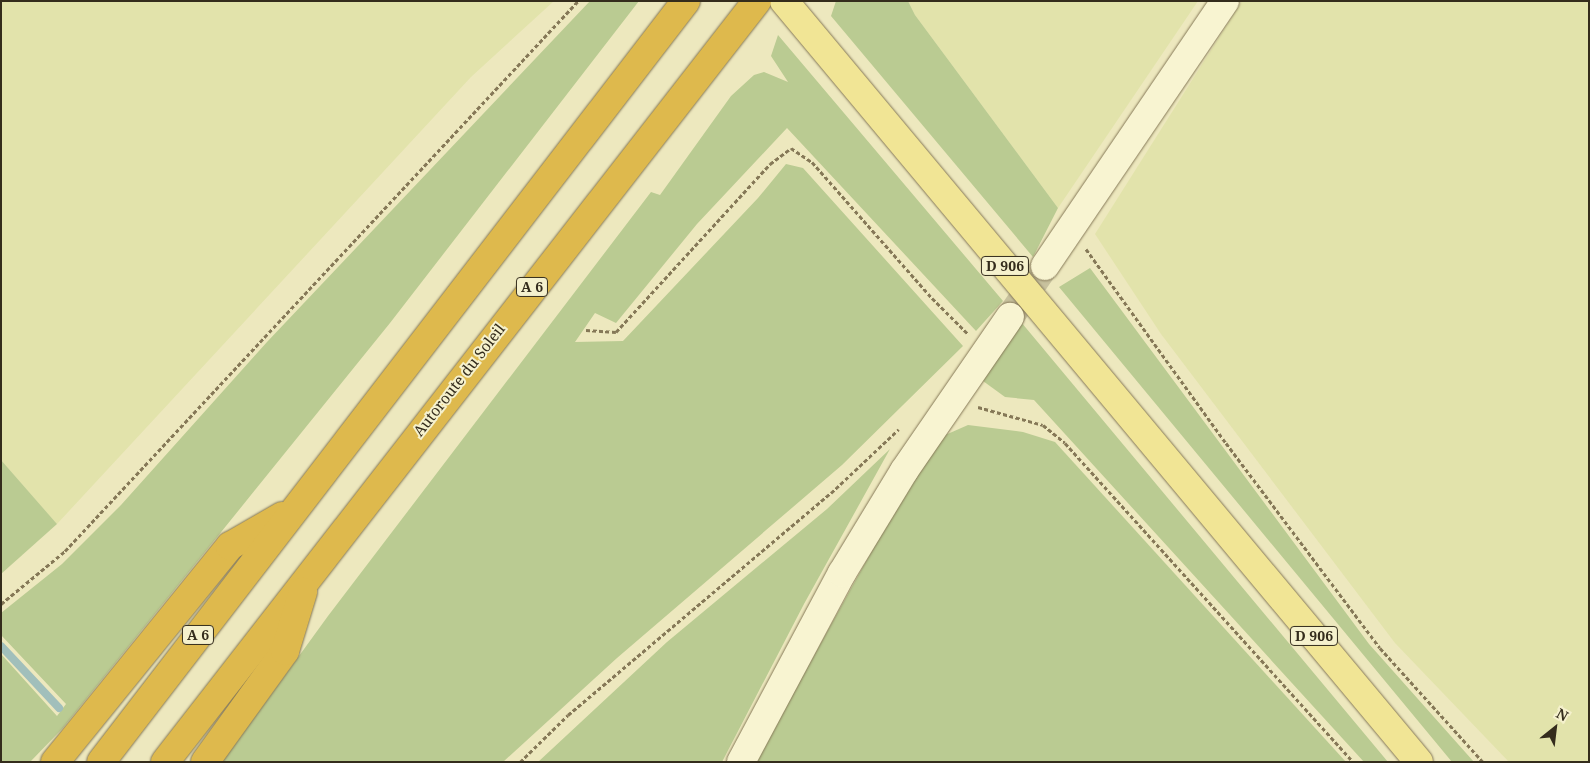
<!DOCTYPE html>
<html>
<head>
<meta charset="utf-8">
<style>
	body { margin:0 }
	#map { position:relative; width:1590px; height:763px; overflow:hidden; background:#ede8be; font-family:"Noto Serif",serif }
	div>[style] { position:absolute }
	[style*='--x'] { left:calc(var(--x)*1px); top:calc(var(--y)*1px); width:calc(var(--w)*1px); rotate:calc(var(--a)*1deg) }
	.farmland>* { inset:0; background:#e2e3ab }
	.green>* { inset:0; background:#bacb92 }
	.stream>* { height:8px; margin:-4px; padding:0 4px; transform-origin:4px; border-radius:4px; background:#a1bfbb }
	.tertiary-tunnel>* { height:28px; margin-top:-14px; transform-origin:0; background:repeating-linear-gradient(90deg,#c8c29e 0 28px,transparent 0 42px) }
	.path>* { height:3px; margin-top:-1.5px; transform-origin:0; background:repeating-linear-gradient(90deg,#857857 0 4px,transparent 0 6.5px) }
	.roads { filter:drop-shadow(0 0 1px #857857) drop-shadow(0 0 1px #857857) }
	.tertiary>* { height:28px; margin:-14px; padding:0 14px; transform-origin:14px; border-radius:14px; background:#f8f4d1 }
	.primary>* { height:28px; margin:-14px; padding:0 14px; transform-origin:14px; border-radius:14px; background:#f1e595 }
	.motorway>* { height:28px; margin:-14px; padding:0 14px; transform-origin:14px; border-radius:14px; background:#deb94d }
	span { translate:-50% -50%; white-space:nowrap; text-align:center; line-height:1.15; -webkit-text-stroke:4px #f5f1cd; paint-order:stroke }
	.shield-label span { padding:1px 4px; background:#f5f1cd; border:1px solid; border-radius:4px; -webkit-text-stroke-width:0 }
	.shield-label { font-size:14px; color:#342c1c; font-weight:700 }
	.street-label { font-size:15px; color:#342c1c }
	.frame { position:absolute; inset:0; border:2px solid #342c1c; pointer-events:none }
	.north { position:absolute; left:1530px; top:703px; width:50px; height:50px; -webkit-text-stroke:4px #f5f1cd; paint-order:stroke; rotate:29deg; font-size:14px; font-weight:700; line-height:20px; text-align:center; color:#342c1c }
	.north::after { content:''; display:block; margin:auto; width:18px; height:22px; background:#342c1c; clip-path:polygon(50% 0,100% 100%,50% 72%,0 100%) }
</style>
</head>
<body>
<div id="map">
	<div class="farmland">
		<i style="clip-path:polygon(1px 1px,554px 1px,471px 77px,57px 524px,1px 460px)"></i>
		<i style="clip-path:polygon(908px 1px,1198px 1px,1058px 208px,915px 15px)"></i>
		<i style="clip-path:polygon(1242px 1px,1589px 1px,1589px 762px,1509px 762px,1395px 643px,1161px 334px,1095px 234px)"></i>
	</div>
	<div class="green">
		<i style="clip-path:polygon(590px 1px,639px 1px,390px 323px,62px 729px,30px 762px,1px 762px,1px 654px,57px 716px,66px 704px,1px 635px,1px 613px,62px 564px,121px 505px,267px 342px)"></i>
		<i style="clip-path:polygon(836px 1px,908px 1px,915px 15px,1058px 208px,1033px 257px,831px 16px)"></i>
		<i style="clip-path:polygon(778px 35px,1003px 301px,976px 331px,787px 128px,697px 224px,616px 323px,595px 313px,575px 342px,623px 341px,758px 198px,786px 164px,803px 168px,963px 346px,842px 465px,617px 658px,503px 762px,222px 762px,328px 616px,651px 192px,660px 195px,731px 96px,754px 75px,764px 72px,788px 82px,771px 56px)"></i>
		<i style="clip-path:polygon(1090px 268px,1369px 644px,1474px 762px,1452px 762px,1059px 287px)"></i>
		<i style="clip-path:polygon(1021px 322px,1388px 762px,1364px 762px,1034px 400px,1005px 397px,983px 381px)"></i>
		<i style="clip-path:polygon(968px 425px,1023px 432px,1055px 442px,1346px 762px,755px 762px,890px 518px,943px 436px)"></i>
		<i style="clip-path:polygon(890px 449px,804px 604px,722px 762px,538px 762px,667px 642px,827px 509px)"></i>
		<i style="clip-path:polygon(1px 460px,57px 524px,1px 574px)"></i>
	</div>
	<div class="stream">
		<i style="--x:1;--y:646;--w:85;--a:46.9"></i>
	</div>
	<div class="tertiary-tunnel">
		<i style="--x:1010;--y:317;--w:62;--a:-55.5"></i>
	</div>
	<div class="path">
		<i style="--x:1086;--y:249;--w:239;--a:54.2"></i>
		<i style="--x:1226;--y:443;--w:256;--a:53.1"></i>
		<i style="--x:1380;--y:648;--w:154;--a:47.9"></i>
		<i style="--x:586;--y:330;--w:30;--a:4"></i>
		<i style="--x:616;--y:332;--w:228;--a:-47.5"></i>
		<i style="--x:770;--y:164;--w:26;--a:-37"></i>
		<i style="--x:791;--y:148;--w:25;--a:34"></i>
		<i style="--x:812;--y:162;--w:181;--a:48.6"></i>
		<i style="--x:932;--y:298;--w:51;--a:45"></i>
		<i style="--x:978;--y:407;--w:67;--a:15.5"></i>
		<i style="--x:1043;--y:425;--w:28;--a:39"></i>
		<i style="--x:1065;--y:443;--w:430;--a:47.9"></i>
		<i style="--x:1;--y:604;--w:83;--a:-39.6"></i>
		<i style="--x:65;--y:551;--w:752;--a:-46.99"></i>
		<i style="--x:520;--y:762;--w:67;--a:-44.4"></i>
		<i style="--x:568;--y:715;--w:344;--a:-40.2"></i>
		<i style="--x:831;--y:493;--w:93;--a:-43.3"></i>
	</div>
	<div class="roads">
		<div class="tertiary">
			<i style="--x:1045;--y:266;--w:320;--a:-55.8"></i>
			<i style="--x:741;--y:762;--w:214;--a:-61.9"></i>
			<i style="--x:842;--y:573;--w:119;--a:-58.7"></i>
			<i style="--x:904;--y:471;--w:187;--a:-55.5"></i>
		</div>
		<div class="primary">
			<i style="--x:784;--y:1;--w:991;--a:50.16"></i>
		</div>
		<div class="motorway">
			<i style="--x:55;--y:762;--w:278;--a:-51"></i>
			<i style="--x:230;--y:546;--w:60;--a:-30"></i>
			<i style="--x:101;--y:762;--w:960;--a:-52.45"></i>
			<i style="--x:165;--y:762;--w:964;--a:-52.12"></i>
			<i style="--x:205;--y:762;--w:137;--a:-54.2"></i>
			<i style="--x:285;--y:651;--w:62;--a:-73"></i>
		</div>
	</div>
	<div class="shield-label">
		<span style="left:1005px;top:266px">D 906</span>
		<span style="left:532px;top:287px">A 6</span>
		<span style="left:198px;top:635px">A 6</span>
		<span style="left:1314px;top:636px">D 906</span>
	</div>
	<div class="street-label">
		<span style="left:459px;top:380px;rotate:-52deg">Autoroute du Soleil</span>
	</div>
	<div class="frame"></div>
	<div class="north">N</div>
</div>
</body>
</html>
